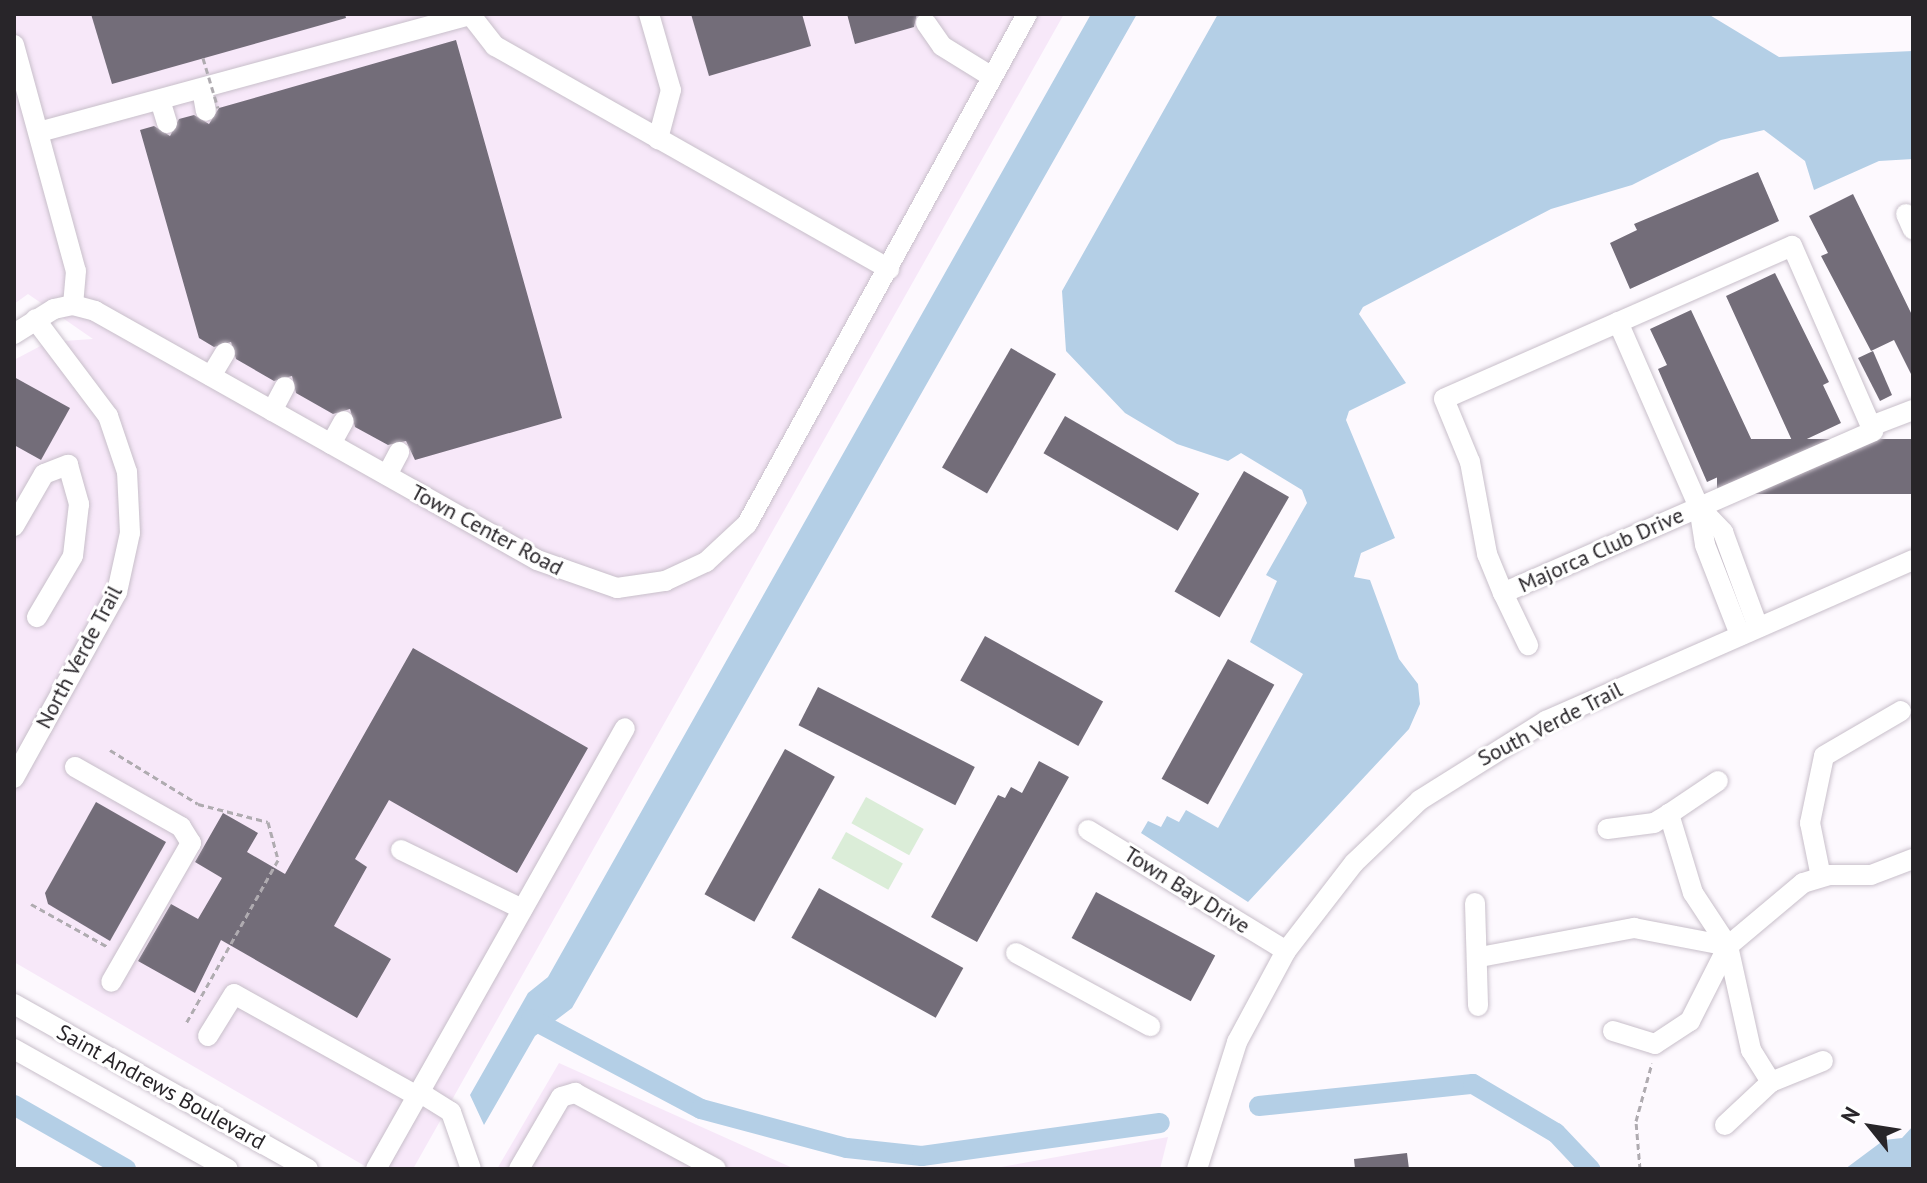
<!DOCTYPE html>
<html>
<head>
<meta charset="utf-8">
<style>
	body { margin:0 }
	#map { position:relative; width:1927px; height:1183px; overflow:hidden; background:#fdf9fe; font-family:"PT Sans",sans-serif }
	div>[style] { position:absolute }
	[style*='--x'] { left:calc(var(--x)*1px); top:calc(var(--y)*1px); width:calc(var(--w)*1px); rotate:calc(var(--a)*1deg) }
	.built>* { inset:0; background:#f7e8f9 }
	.green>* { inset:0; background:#dbedd8; transform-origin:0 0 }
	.water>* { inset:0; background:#b4cfe6 }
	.canal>* { height:20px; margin:-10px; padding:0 10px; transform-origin:10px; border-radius:10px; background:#b4cfe6 }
	.building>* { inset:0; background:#736d79; transform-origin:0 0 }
	.path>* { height:3px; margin-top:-1.5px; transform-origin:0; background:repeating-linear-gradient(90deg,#afabb0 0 6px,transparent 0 10px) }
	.roads { filter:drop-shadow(0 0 2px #c8bfca) drop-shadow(0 0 2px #c8bfca) }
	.minor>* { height:20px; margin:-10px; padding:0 10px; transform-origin:10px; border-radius:10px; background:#fff }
	.path-bridge>* { height:3px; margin-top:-1.5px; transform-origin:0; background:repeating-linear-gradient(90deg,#afabb0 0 6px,transparent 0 10px) }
	span { translate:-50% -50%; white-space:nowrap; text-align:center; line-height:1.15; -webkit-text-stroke:6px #fff; paint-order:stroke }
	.street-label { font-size:22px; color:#282529 }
	.frame { position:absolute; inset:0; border:16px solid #282529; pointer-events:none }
	.north { position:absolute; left:1831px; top:1087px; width:80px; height:80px; -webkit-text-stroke:6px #fff; paint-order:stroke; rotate:300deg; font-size:22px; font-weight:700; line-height:32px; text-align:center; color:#282529 }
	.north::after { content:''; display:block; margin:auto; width:28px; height:36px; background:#282529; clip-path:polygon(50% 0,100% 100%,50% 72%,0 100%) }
</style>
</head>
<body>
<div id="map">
	<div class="built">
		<i style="clip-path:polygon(14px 14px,1064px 14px,413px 1169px,370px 1169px,14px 962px,14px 360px,48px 342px,93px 339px,28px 294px,14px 304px)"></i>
		<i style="clip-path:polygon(559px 1063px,795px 1169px,497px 1169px)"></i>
		<i style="clip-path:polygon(1168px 1137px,1160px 1169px,990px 1169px)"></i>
	</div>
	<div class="green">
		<i style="left:866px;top:797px;width:66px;height:30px;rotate:29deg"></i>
		<i style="left:846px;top:832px;width:65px;height:30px;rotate:29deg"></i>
	</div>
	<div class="water">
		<i style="clip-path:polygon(1091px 14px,1137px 14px,572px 1008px,535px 1036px,484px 1125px,470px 1095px,528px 993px,548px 977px)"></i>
		<i style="clip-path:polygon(1218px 14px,1708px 14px,1779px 57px,1913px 51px,1913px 159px,1879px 161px,1814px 190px,1805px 161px,1764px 130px,1721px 140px,1632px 185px,1551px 209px,1363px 307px,1359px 314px,1406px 383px,1349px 411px,1346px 420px,1395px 538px,1361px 553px,1354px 577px,1370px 580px,1399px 659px,1418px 684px,1420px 704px,1409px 729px,1248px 902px,1141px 833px,1148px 821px,1161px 827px,1167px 816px,1179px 822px,1186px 810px,1218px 828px,1303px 674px,1250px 642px,1277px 581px,1266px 575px,1307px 503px,1302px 490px,1241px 453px,1228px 461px,1177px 444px,1125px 413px,1066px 351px,1062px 291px)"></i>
		<i style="clip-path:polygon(1913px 1126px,1913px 1169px,1845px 1169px,1884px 1140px,1902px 1138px)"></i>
	</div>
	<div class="canal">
		<i style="--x:531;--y:1019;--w:192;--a:27.9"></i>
		<i style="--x:701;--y:1109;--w:151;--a:15"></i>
		<i style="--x:847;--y:1148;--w:75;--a:6.1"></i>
		<i style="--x:922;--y:1156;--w:240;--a:-7.9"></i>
		<i style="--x:14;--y:1105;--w:129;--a:29.7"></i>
		<i style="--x:1259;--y:1106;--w:215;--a:-5.9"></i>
		<i style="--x:1473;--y:1084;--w:96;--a:30.6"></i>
		<i style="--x:1556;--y:1133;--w:50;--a:46.6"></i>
	</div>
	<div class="building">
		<i style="clip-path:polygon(91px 14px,345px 14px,346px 18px,112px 84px)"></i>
		<i style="clip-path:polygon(691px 14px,802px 14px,811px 46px,709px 76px)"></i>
		<i style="clip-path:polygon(847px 14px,917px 14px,914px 27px,855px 44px)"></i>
		<i style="clip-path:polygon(456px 40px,562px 418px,415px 460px,406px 441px,388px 445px,355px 427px,350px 409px,333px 414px,296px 393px,292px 376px,274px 381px,236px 359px,231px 342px,214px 347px,199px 338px,140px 130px,154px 126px,170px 136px,179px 119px,194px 115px,209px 124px,219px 108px)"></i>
		<i style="clip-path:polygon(1758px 172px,1779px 221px,1630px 289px,1610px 243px,1637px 230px,1634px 224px)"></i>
		<i style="clip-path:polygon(1853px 194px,1913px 317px,1913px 378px,1894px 340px,1871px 351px,1821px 256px,1828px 253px,1809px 216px)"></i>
		<i style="clip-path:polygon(1775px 273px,1829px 382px,1823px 385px,1841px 423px,1794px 445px,1726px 296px)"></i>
		<i style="clip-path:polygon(1691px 310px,1760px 458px,1707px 482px,1658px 369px,1667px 365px,1650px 329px)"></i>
		<i style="left:1011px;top:348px;width:52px;height:138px;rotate:30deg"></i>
		<i style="clip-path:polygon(1873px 351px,1892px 395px,1880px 401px,1858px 358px)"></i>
		<i style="clip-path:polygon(14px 377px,70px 408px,41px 460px,14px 445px)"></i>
		<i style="left:1065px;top:416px;width:155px;height:43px;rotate:30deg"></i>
		<i style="left:1913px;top:439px;width:55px;height:196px;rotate:90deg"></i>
		<i style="left:1244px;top:471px;width:52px;height:139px;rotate:30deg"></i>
		<i style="left:985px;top:636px;width:135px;height:51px;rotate:29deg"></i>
		<i style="clip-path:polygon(413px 648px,588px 748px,517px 873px,389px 800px,355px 859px,367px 867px,334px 926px,391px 959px,357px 1018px,221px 940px,195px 993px,138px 961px,171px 904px,198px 919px,222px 878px,195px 862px,223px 813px,258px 833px,247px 852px,285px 874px)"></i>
		<i style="left:1228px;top:659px;width:53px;height:137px;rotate:29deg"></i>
		<i style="left:818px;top:687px;width:176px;height:43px;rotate:27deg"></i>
		<i style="left:785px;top:749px;width:57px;height:166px;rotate:29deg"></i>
		<i style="clip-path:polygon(1039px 761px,1069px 777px,977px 942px,931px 917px,998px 795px,1005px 798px,1011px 787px,1022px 793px)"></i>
		<i style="clip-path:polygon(96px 802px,166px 842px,110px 941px,48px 904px,45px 893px)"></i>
		<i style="left:819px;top:888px;width:165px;height:57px;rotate:29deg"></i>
		<i style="left:1096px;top:892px;width:135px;height:52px;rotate:28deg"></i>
		<i style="clip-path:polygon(1407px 1153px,1409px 1169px,1355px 1169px,1354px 1159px)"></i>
	</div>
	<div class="path">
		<i style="--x:110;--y:750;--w:103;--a:31.5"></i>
		<i style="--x:198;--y:804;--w:72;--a:14.4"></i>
		<i style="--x:268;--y:822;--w:39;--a:75"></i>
		<i style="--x:278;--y:860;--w:187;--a:119.4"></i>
		<i style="--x:31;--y:904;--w:88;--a:29.2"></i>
		<i style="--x:1640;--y:1169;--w:48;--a:-94.8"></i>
		<i style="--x:1636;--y:1121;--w:60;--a:-74.6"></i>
	</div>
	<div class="roads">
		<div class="minor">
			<i style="--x:649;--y:14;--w:79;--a:73.9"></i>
			<i style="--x:671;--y:90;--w:51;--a:104.9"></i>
			<i style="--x:473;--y:18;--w:36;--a:52"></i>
			<i style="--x:495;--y:46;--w:453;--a:29.5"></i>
			<i style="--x:926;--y:23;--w:28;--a:55"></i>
			<i style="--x:942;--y:46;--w:59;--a:31.8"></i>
			<i style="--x:14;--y:45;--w:234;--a:74.7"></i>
			<i style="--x:76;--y:271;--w:34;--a:95"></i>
			<i style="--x:202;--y:89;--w:22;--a:80"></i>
			<i style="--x:160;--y:100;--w:24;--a:73"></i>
			<i style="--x:39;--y:132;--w:449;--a:-15.2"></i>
			<i style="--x:1906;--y:214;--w:17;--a:66"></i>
			<i style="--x:1618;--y:322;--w:202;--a:66.4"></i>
			<i style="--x:1699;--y:507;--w:38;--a:81"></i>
			<i style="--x:1705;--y:545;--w:97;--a:68.7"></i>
			<i style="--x:14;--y:334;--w:47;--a:-32"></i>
			<i style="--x:54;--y:309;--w:19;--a:-12"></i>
			<i style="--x:73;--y:305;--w:23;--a:15"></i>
			<i style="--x:95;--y:311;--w:507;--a:29.39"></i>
			<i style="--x:537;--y:560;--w:85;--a:19.3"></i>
			<i style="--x:617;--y:588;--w:49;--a:-8.3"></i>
			<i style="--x:665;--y:581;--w:45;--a:-24.9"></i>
			<i style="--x:706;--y:562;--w:56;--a:-42.8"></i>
			<i style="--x:747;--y:524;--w:582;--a:-61.23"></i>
			<i style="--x:211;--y:376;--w:27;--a:-59"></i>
			<i style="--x:272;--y:411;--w:27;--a:-62"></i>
			<i style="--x:1871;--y:426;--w:45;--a:-20.9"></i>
			<i style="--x:331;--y:444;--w:26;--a:-61"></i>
			<i style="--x:387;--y:475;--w:26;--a:-62"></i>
			<i style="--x:1699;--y:507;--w:35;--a:46"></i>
			<i style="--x:1723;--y:532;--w:101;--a:69.8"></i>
			<i style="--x:14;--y:526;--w:60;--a:-60"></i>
			<i style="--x:44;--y:474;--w:26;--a:-21"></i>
			<i style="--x:68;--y:465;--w:41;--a:74.2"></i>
			<i style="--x:79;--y:504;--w:52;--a:96.6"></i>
			<i style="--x:73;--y:556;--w:71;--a:120.5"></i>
			<i style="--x:1503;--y:593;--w:404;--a:-23.6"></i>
			<i style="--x:1873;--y:431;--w:202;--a:-113.6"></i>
			<i style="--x:1792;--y:246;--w:380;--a:156.3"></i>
			<i style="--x:1444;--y:399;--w:68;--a:67.6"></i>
			<i style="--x:1470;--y:462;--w:94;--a:79.5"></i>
			<i style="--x:1487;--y:554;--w:42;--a:67.7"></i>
			<i style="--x:1503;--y:593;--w:58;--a:64.3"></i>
			<i style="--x:75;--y:767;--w:122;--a:29.5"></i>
			<i style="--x:181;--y:827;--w:19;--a:58"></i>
			<i style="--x:191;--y:843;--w:160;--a:119.9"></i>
			<i style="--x:14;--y:778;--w:213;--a:-61"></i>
			<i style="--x:117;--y:592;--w:60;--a:-77.6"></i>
			<i style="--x:130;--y:533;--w:61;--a:-92.8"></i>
			<i style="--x:127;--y:472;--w:59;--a:-108.7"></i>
			<i style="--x:108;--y:416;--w:121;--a:-127"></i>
			<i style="--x:1669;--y:814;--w:59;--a:-34"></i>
			<i style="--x:1088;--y:830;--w:232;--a:31.4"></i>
			<i style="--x:401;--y:850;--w:135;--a:26"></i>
			<i style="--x:1821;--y:877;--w:55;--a:-101.5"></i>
			<i style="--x:1810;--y:823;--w:68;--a:-78.2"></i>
			<i style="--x:1824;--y:756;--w:89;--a:-30.3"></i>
			<i style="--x:1475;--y:903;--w:103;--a:88.3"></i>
			<i style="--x:1728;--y:946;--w:98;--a:-40"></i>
			<i style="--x:1803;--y:883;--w:27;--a:-17"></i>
			<i style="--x:1829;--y:875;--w:42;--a:0"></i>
			<i style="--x:1871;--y:875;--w:45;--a:-20.9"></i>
			<i style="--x:1016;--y:953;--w:153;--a:28.6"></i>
			<i style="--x:1480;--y:957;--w:157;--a:-10.7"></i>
			<i style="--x:1634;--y:928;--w:96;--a:10.8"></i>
			<i style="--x:1728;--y:946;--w:64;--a:-123.4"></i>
			<i style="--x:1693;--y:893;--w:83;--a:-106.9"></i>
			<i style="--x:1669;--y:814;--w:17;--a:149"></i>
			<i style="--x:1654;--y:823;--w:47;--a:172.7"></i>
			<i style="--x:14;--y:1004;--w:337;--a:29.3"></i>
			<i style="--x:1613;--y:1031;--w:44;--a:17.2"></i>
			<i style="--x:1655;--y:1044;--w:42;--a:-33.3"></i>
			<i style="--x:1690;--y:1021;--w:84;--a:-63.1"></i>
			<i style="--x:1728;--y:946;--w:107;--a:77.5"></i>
			<i style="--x:1751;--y:1050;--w:38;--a:58"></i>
			<i style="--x:1771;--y:1082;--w:63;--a:136.9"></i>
			<i style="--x:208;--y:1036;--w:49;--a:-58.2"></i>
			<i style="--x:234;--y:994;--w:210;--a:29.1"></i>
			<i style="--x:14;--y:1049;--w:245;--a:29.3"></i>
			<i style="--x:1771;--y:1082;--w:56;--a:-22"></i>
			<i style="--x:419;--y:1092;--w:38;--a:32"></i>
			<i style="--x:451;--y:1112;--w:60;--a:70.7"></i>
			<i style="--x:376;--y:1169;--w:506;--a:-60.55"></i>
			<i style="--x:519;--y:1169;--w:83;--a:-59.7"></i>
			<i style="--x:561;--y:1097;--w:15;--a:-16"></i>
			<i style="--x:575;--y:1093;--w:160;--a:28.3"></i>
			<i style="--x:1197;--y:1169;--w:133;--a:-72.5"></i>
			<i style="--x:1237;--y:1042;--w:103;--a:-61.7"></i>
			<i style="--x:1286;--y:951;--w:111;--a:-52.3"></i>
			<i style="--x:1354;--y:863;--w:91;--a:-43.7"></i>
			<i style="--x:1420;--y:800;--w:149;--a:-32.1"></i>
			<i style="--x:1546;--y:721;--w:401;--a:-23.7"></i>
		</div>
	</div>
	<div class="path-bridge">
		<i style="--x:203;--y:58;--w:52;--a:73.3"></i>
	</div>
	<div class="street-label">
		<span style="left:487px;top:530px;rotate:28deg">Town Center Road</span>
		<span style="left:1601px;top:550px;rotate:-24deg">Majorca Club Drive</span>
		<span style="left:79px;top:657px;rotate:-62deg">North Verde Trail</span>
		<span style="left:1550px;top:724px;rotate:-27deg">South Verde Trail</span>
		<span style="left:1187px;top:890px;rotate:32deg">Town Bay Drive</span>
		<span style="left:161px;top:1087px;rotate:29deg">Saint Andrews Boulevard</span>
	</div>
	<div class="frame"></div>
	<div class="north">N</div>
</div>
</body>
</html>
